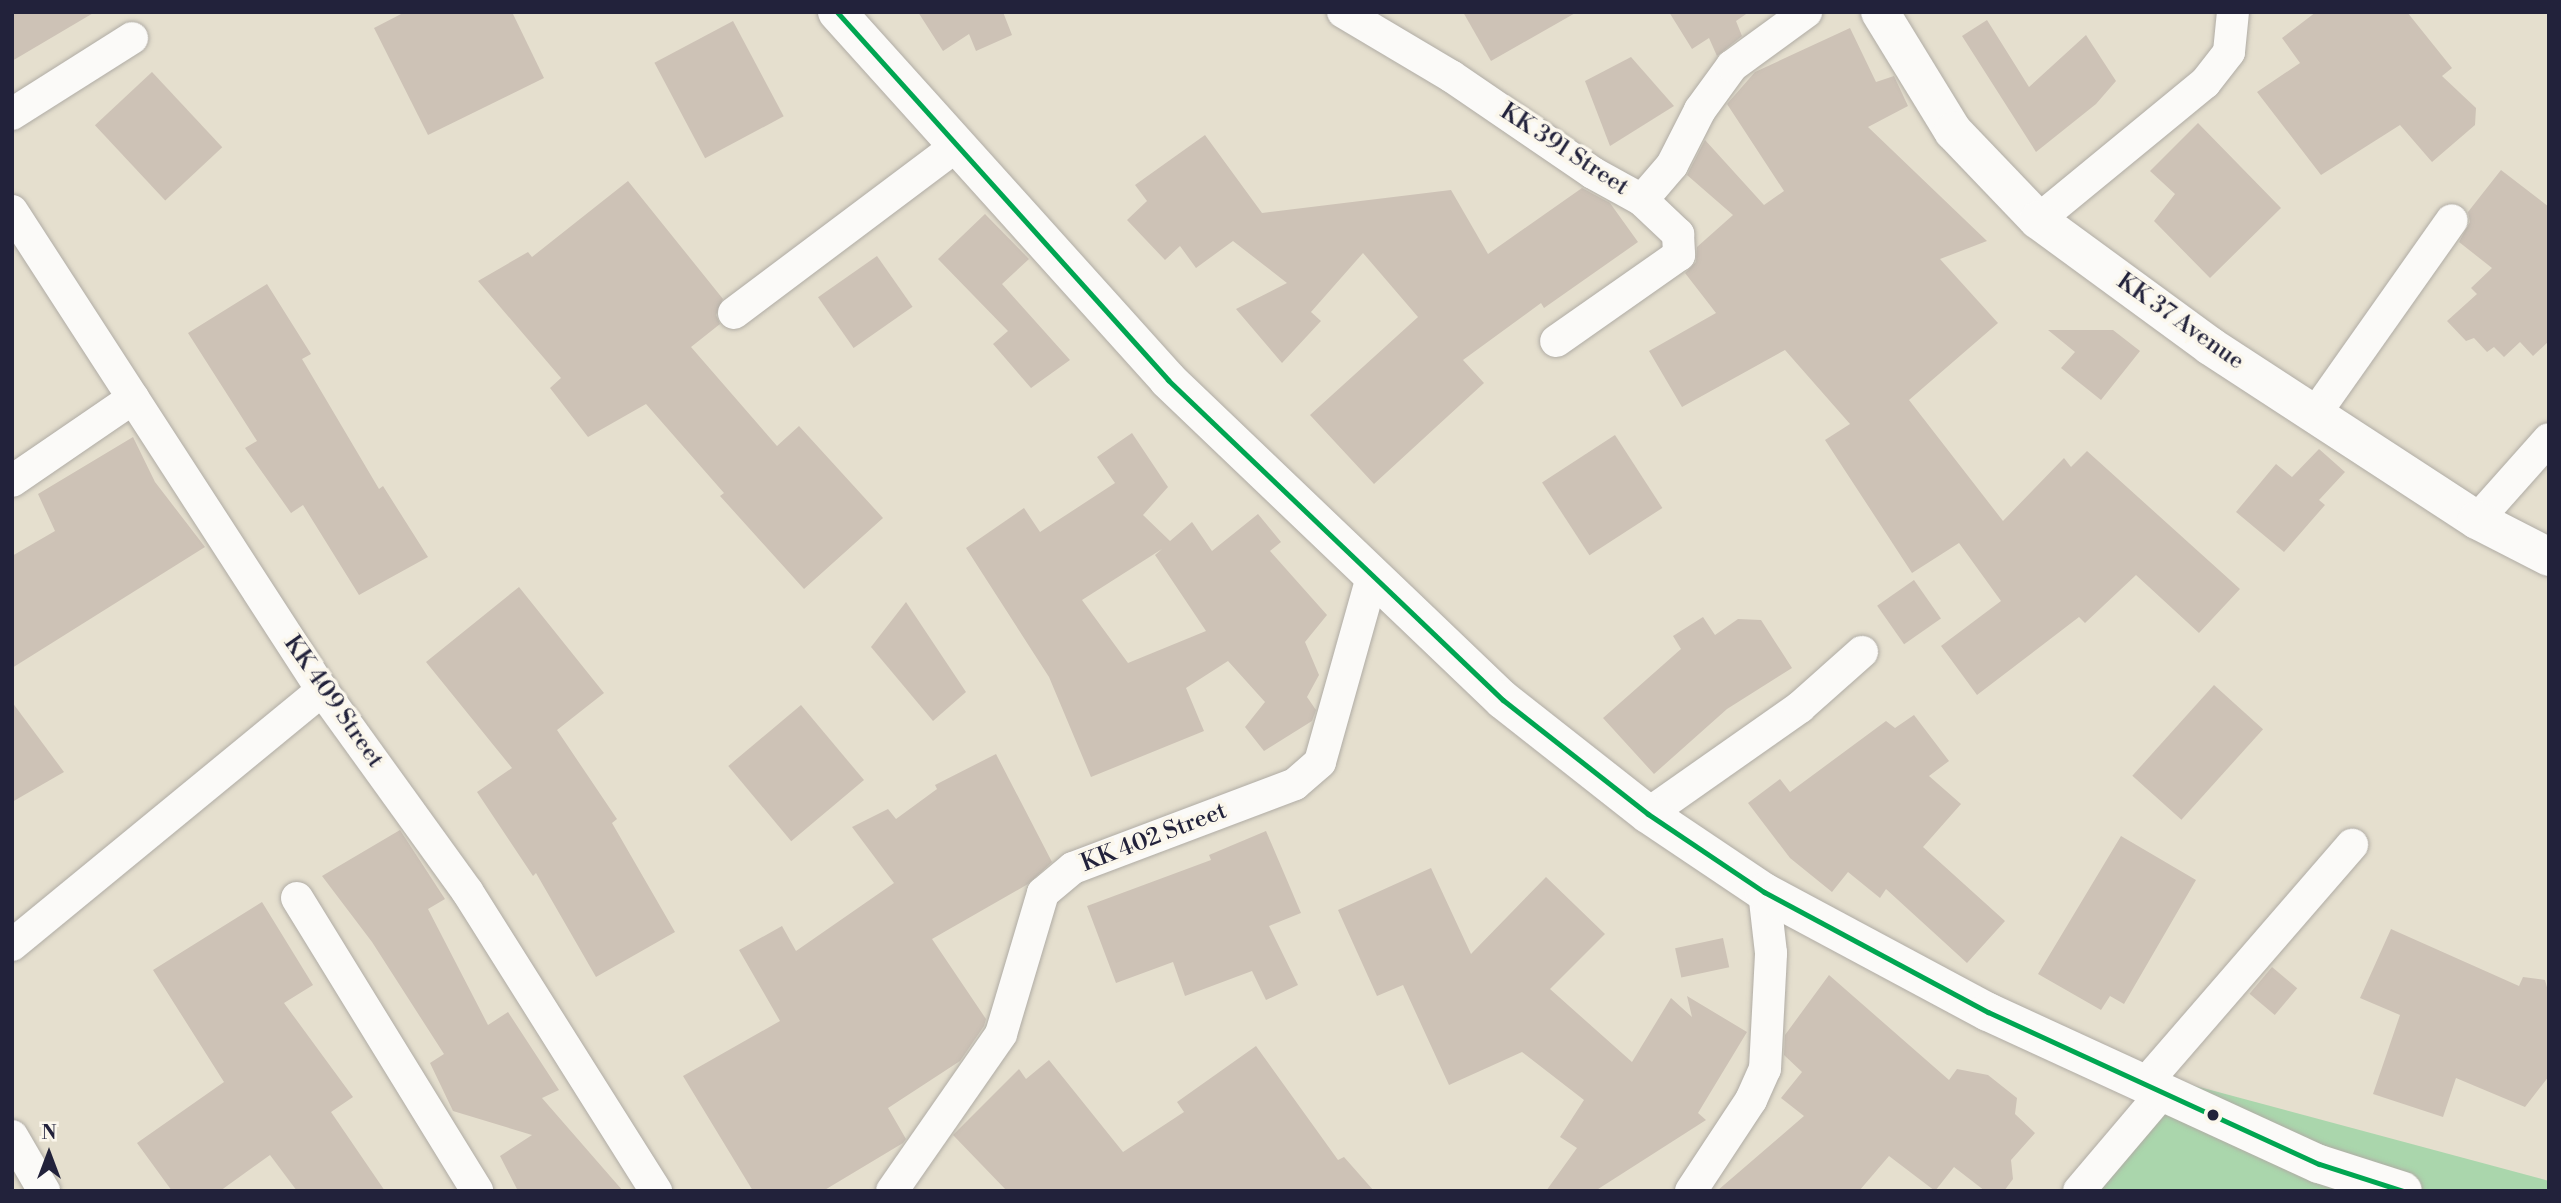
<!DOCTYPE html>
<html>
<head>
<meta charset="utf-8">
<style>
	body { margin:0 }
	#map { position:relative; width:2561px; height:1203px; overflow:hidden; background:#e5dfce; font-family:"Libre Bodoni",serif }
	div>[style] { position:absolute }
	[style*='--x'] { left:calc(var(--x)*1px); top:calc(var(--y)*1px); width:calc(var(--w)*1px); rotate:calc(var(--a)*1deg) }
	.green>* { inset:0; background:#aad6ac }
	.building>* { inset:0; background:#cdc2b6; transform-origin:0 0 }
	.roads { filter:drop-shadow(0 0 2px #b0aca5) drop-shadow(0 0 2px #b0aca5) }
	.minor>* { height:32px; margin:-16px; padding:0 16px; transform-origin:16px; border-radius:16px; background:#fbfaf8 }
	.secondary>* { height:38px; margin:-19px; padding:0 19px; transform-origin:19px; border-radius:19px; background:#fbfaf8 }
	.bus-1>* { height:5px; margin:-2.5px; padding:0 2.5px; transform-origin:2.5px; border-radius:2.5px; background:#00a651 }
	.dots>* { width:19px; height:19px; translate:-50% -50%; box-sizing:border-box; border:4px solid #fbf7ec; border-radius:50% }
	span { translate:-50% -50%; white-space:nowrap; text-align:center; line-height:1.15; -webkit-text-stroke:7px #fbf7ec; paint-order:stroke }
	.street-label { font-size:24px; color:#22223b }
	.frame { position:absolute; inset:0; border:14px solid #22223b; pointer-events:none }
	.north { position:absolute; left:14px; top:1119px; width:70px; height:70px; -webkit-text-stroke:5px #fbf7ec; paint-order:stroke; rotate:0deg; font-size:19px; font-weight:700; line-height:28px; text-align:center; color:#22223b }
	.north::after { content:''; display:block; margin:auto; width:24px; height:32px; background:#22223b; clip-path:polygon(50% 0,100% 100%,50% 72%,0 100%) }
</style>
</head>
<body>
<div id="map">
	<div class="green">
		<i style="clip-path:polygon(2177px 1081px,2549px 1181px,2549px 1191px,2062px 1191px)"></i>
	</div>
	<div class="building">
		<i style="clip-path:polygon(12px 12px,95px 12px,12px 61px)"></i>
		<i style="clip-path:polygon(405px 12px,512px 12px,544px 78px,428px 135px,374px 28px)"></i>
		<i style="clip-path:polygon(918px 12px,1003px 12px,1012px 35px,976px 51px,969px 34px,943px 51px)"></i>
		<i style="clip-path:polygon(1463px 12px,1577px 12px,1491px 61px)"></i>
		<i style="clip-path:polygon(1669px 12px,1749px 12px,1736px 21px,1742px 36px,1717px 56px,1709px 38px,1692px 49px)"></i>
		<i style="clip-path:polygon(2316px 12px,2407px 12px,2452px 68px,2442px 76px,2476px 108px,2475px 125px,2432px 162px,2400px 125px,2321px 175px,2257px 92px,2300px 63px,2282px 38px)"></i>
		<i style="clip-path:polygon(1987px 20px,2029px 87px,2086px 35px,2116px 81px,2096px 104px,2036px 152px,1962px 36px)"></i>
		<i style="left:733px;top:21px;width:108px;height:89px;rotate:62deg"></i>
		<i style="clip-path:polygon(1850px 28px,1876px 82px,1894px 76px,1908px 106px,1868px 127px,1987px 241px,1940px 259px,1998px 323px,1909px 400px,2003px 521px,2064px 458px,2071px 467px,2087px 451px,2240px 589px,2199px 633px,2136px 575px,2085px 623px,2079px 617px,1977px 695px,1941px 646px,2001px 601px,1959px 543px,1912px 573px,1825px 440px,1850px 424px,1785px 350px,1682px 407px,1649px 351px,1716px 313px,1685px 273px,1696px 262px,1697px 247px,1733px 215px,1687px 175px,1705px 140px,1764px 205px,1784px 191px,1727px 104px,1755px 72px)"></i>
		<i style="clip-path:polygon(1631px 57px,1674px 106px,1610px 146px,1585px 81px)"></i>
		<i style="left:152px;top:72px;width:103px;height:78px;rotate:47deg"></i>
		<i style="clip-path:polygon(2198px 123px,2281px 208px,2210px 278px,2154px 221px,2175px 194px,2150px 171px)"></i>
		<i style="clip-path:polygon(1205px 135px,1262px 213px,1451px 190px,1488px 254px,1582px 188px,1610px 203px,1638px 242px,1544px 308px,1541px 303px,1463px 360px,1484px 383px,1374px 484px,1310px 415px,1418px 317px,1363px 253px,1311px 312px,1321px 321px,1282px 363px,1236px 309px,1287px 283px,1233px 241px,1196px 268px,1180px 246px,1165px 260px,1127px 220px,1147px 201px,1135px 185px)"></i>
		<i style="clip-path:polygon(2501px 170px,2549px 207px,2549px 341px,2533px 356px,2520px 342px,2504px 357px,2494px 347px,2487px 352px,2474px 338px,2466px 341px,2447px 321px,2477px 294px,2471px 288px,2492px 268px,2459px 242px,2470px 222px,2468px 212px)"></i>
		<i style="clip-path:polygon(628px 181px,723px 299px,716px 315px,720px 324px,691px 347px,777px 446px,799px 426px,883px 518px,804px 589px,720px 496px,724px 493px,646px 404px,588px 437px,550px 388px,561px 378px,478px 281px,528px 252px,532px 257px)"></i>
		<i style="clip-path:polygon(985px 214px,1029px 259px,1002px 284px,1070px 360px,1031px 388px,993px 344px,1008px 331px,938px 259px)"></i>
		<i style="left:877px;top:256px;width:62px;height:72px;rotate:55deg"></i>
		<i style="clip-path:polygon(267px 284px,311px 354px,302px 359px,379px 489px,383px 486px,428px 557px,359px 595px,303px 505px,291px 513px,245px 448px,257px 441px,188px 333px)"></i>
		<i style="clip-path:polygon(2048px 330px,2113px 330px,2140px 351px,2101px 400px,2061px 368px,2075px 352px)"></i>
		<i style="clip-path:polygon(evenodd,1132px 433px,1168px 487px,1143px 515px,1170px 541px,1192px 522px,1212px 551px,1258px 514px,1281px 542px,1270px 551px,1327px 615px,1305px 642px,1319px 675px,1307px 697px,1316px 710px,1312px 721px,1264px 751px,1245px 727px,1265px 702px,1228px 661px,1186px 688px,1204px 731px,1091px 777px,1049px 677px,966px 548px,1024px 508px,1040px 532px,1115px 483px,1097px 457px,1132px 433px,1162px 549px,1155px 555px,1206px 631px,1128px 663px,1082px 600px,1162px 549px)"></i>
		<i style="left:1615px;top:435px;width:87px;height:87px;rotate:57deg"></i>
		<i style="clip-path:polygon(133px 437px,155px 482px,205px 547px,12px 668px,12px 556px,55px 531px,38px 494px)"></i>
		<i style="clip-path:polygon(2319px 449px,2345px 472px,2319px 500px,2325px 505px,2284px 552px,2236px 512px,2276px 464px,2292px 477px)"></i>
		<i style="left:1914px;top:580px;width:47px;height:45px;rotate:55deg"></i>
		<i style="clip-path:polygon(519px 587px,604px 693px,557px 730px,617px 819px,612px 823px,675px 932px,596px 977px,536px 873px,533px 876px,477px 792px,512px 768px,426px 662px)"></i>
		<i style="clip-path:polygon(906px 602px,966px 692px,933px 721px,871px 647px)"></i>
		<i style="clip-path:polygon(1703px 617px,1715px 635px,1738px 619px,1761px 620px,1792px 668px,1727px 709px,1654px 774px,1603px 718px,1681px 649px,1673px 636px)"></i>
		<i style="left:2214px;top:685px;width:66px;height:122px;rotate:42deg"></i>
		<i style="clip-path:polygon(12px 702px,64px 772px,12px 802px)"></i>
		<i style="left:801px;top:705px;width:98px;height:95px;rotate:50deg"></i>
		<i style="clip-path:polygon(1914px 715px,1949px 761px,1929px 776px,1961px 804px,1923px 847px,2005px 921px,1967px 963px,1886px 889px,1880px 898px,1848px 872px,1832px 892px,1790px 858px,1748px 803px,1780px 779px,1790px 792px,1886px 721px,1895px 728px)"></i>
		<i style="clip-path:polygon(996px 754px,1052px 862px,1028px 884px,932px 939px,986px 1019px,984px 1026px,960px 1061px,888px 1108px,906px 1139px,903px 1143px,823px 1191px,753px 1191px,683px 1076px,780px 1021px,739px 950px,782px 926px,796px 951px,894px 883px,852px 827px,888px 809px,896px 819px,937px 789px,935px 785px)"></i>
		<i style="clip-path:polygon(400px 830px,445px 899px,428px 909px,488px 1025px,508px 1012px,559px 1090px,542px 1098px,623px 1191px,518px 1191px,500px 1156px,532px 1135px,453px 1111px,430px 1063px,444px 1054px,372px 942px,322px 876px)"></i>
		<i style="clip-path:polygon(1266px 831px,1301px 913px,1269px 926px,1298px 985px,1266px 1000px,1252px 971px,1185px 996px,1173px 962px,1116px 983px,1087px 906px,1211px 860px,1209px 855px)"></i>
		<i style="clip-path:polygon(2121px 836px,2196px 880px,2124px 1004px,2110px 996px,2101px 1010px,2038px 974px)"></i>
		<i style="clip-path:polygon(1431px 868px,1471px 954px,1546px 877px,1605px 934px,1550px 989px,1632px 1062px,1671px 998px,1692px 1017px,1687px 996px,1747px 1032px,1698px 1113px,1706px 1120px,1595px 1191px,1546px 1191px,1577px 1148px,1560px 1137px,1584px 1100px,1522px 1052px,1449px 1085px,1403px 985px,1377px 996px,1338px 910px)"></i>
		<i style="clip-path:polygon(262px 902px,313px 985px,284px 1003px,353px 1097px,331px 1112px,385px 1191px,297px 1191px,270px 1155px,220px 1191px,172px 1191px,137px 1143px,224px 1082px,153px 970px)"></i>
		<i style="clip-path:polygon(2391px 929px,2519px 986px,2523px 977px,2545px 980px,2549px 995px,2549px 1076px,2525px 1107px,2456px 1078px,2443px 1117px,2373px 1094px,2400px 1015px,2360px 998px)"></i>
		<i style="left:1723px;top:938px;width:30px;height:49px;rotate:78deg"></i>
		<i style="left:2272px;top:967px;width:33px;height:35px;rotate:40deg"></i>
		<i style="clip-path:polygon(1829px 975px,1949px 1080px,1957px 1069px,1988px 1075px,2017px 1098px,2015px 1114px,2035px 1133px,2011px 1160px,2013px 1179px,2004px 1191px,1985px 1191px,1954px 1167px,1935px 1191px,1889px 1156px,1859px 1191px,1717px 1191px,1804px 1116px,1781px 1098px,1802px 1072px,1784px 1055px,1785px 1035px)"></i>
		<i style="clip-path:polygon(1256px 1046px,1338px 1160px,1344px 1157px,1374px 1191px,1007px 1191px,953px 1135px,1019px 1069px,1026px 1079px,1049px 1060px,1123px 1152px,1184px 1112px,1177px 1102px)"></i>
	</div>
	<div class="roads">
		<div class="minor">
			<i style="--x:1343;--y:12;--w:126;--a:30.7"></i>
			<i style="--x:1451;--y:76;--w:172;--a:34.3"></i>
			<i style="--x:1593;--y:173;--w:56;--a:28.9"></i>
			<i style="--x:1642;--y:200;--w:50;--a:43.4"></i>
			<i style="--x:1678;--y:234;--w:21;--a:87"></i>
			<i style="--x:1679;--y:255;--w:150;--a:145"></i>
			<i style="--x:12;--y:114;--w:142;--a:-32.3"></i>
			<i style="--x:1642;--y:200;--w:46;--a:-49.4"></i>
			<i style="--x:1672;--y:165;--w:62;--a:-63"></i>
			<i style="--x:1700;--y:110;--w:54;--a:-54"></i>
			<i style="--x:1732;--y:66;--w:92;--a:-36.1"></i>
			<i style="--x:12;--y:211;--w:571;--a:57.09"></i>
			<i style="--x:322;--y:690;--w:248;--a:54.2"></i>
			<i style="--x:467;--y:891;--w:355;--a:57.8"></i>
			<i style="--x:2038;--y:220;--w:216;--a:-39.4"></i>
			<i style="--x:2205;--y:83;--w:39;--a:-52"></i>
			<i style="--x:2229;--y:52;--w:40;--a:-84.3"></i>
			<i style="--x:734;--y:313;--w:281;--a:-36.9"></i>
			<i style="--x:2315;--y:414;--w:237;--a:-54.8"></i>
			<i style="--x:12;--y:481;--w:147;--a:-34.4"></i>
			<i style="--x:2477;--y:520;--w:108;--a:-48.4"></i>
			<i style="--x:1648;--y:814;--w:186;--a:-35.1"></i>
			<i style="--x:1800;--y:707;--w:83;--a:-41.6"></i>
			<i style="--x:297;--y:898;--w:344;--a:58.4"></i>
			<i style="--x:12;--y:945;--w:401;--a:-39.4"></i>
			<i style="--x:2144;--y:1085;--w:318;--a:-49.1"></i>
			<i style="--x:12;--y:1136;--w:64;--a:59.8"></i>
			<i style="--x:892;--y:1191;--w:191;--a:-55.2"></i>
			<i style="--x:1001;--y:1034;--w:147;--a:-73.4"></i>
			<i style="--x:1043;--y:893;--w:39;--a:-40"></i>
			<i style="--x:1073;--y:868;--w:237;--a:-20.7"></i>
			<i style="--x:1295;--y:784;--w:33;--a:-41"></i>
			<i style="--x:1320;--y:762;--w:195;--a:-74.3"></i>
			<i style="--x:1691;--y:1191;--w:109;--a:-56.6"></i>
			<i style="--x:1751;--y:1100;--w:34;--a:-66"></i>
			<i style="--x:1765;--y:1069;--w:116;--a:-87"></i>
			<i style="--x:1771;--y:953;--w:61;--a:-96.5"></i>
			<i style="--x:2079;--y:1191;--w:128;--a:-49.7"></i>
		</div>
		<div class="secondary">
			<i style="--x:837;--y:12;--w:495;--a:48"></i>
			<i style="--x:1168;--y:380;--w:463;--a:43.7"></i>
			<i style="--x:1503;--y:700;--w:184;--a:38.2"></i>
			<i style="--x:1648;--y:814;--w:140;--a:33.9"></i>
			<i style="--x:1764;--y:892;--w:254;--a:28.2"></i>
			<i style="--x:1988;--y:1012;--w:364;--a:24.7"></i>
			<i style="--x:2319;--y:1164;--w:88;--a:17.8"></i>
			<i style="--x:1880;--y:12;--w:140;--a:58.5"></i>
			<i style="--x:1953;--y:131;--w:123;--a:46.3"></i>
			<i style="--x:2038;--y:220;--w:213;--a:36.2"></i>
			<i style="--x:2210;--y:346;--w:319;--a:33.1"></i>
			<i style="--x:2477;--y:520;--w:81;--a:27.2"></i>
		</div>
	</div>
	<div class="bus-1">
		<i style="--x:837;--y:12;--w:495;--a:48"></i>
		<i style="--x:1168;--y:380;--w:463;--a:43.7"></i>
		<i style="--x:1503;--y:700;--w:184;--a:38.2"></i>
		<i style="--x:1648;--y:814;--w:140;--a:33.9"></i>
		<i style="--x:1764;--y:892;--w:254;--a:28.2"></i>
		<i style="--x:1988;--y:1012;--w:364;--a:24.7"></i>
		<i style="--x:2319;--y:1164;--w:88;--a:17.8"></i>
	</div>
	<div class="dots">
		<i style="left:2213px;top:1115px;background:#22223b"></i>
	</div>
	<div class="street-label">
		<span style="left:1564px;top:150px;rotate:33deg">KK 391 Street</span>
		<span style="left:2180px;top:322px;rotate:35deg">KK 37 Avenue</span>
		<span style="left:333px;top:702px;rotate:55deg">KK 409 Street</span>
		<span style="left:1154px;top:838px;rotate:-21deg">KK 402 Street</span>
	</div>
	<div class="frame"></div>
	<div class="north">N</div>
</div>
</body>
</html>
